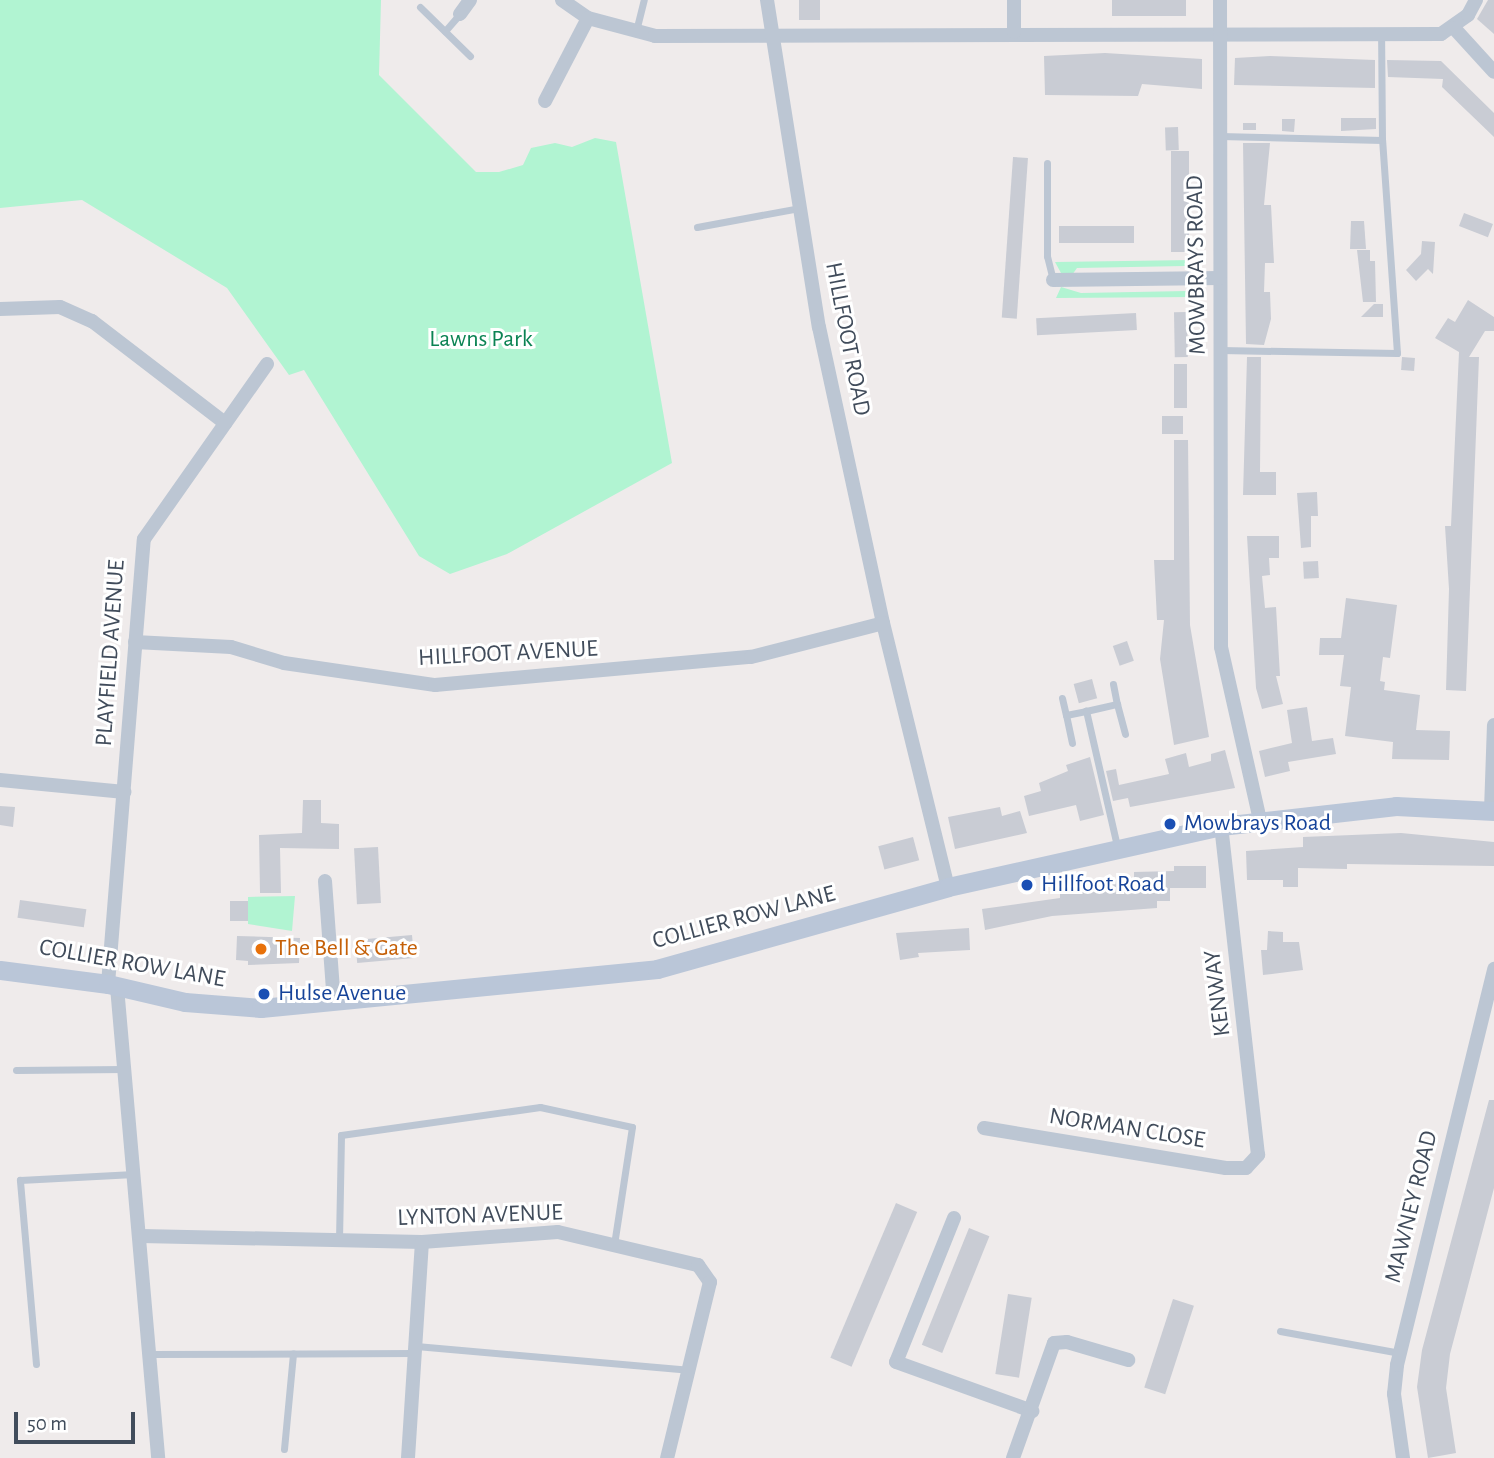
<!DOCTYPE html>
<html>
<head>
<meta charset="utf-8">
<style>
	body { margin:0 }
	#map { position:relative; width:1494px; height:1458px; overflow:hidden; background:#efebeb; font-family:"Alegreya Sans",sans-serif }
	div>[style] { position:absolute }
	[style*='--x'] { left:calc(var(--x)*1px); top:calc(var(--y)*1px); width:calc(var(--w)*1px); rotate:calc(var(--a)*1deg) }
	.green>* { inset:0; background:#b1f4d2 }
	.building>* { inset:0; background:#c9ccd4; transform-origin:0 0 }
	.service>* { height:7px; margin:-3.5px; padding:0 3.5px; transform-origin:3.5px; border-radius:3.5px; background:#bcc6d3 }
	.minor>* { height:14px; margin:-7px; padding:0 7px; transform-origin:7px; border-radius:7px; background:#bcc6d3 }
	.secondary>* { height:19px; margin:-9.5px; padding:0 9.5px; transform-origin:9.5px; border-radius:9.5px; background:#bac6d8 }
	.dots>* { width:19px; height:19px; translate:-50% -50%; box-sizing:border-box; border:4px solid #fff; border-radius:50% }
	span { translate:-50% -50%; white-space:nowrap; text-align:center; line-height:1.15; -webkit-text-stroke:6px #fff; paint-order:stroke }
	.street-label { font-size:24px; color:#414c5b }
	.park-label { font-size:24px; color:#0b8353 }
	.transit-label { font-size:24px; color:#164399 }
	.left { translate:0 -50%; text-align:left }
	.food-label { font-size:24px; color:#c56008 }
	.scale { position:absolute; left:14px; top:1412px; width:121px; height:32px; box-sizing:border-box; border:4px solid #414c5b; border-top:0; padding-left:9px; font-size:21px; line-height:24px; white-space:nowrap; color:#414c5b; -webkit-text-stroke:5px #fff; paint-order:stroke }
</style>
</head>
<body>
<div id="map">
	<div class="green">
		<i style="clip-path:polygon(0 0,381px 0,379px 75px,476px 172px,499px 172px,523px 165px,531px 148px,555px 143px,572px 147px,595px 138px,616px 142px,672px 463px,507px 554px,450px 574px,419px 556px,304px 370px,289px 375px,227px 288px,82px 200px,0 208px)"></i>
		<i style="clip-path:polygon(1193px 260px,1192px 273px,1185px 266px,1077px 268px,1072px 275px,1061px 273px,1055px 262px)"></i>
		<i style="clip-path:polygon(1192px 285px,1194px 297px,1056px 298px,1061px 287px,1081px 293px,1187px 291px)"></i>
		<i style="clip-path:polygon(295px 896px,292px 931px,248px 924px,248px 897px)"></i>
	</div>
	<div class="building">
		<i style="left:799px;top:0;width:21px;height:20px"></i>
		<i style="left:1112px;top:0;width:74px;height:16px"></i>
		<i style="clip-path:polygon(1488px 0,1494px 0,1494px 34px,1477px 19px)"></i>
		<i style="clip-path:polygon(1105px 53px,1202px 59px,1202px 89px,1142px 84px,1138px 96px,1045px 95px,1044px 56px)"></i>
		<i style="clip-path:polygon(1270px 56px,1375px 60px,1375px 88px,1234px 85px,1235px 58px)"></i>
		<i style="clip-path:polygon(1387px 60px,1441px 61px,1494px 113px,1494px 137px,1442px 87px,1443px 79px,1388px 77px)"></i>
		<i style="clip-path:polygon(1341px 118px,1376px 118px,1376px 129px,1341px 131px)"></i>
		<i style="clip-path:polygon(1282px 119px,1295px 119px,1294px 132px,1282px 131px)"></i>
		<i style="left:1243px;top:123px;width:13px;height:7px"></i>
		<i style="left:1178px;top:127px;width:23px;height:13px;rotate:88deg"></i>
		<i style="clip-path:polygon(1243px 143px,1270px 143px,1264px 205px,1271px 205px,1274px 263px,1265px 263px,1264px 292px,1270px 292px,1271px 319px,1264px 345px,1246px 344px)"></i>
		<i style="left:1171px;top:151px;width:18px;height:101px"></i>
		<i style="left:1013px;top:157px;width:15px;height:161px;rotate:4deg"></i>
		<i style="left:1464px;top:213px;width:31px;height:14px;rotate:21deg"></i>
		<i style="clip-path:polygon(1351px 221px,1364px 221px,1366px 249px,1350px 249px)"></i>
		<i style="left:1059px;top:226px;width:75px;height:17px"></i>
		<i style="clip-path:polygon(1422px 241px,1435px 242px,1433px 274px,1428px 269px,1416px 281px,1406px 270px,1421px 254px)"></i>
		<i style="clip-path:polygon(1357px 250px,1370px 250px,1370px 261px,1375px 261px,1376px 302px,1363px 302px)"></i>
		<i style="clip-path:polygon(1468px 300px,1494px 317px,1494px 331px,1485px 331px,1469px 357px,1479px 357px,1466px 691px,1446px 690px,1449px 589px,1445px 526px,1451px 526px,1459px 352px,1435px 338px,1448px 318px,1455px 322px)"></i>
		<i style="clip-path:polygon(1374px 304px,1383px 304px,1383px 317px,1361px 317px)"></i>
		<i style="left:1187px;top:312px;width:45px;height:13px;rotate:89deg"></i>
		<i style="left:1136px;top:313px;width:17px;height:100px;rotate:87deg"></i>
		<i style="clip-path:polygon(1247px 357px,1261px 357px,1260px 472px,1276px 472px,1276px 495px,1243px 495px)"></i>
		<i style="left:1402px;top:357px;width:13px;height:13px;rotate:4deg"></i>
		<i style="left:1174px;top:364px;width:13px;height:44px"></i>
		<i style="left:1162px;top:416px;width:21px;height:18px"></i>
		<i style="clip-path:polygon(1174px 440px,1188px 440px,1190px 625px,1209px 737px,1174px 745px,1160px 659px,1164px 620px,1157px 620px,1154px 560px,1174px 560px)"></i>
		<i style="clip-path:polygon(1317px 492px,1318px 516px,1311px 516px,1311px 547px,1301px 548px,1297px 493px)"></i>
		<i style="clip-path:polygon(1247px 536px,1279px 536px,1279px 558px,1269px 558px,1270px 575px,1262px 576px,1265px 608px,1276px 607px,1280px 676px,1276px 676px,1283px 704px,1262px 709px,1256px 688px)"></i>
		<i style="left:1318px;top:561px;width:17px;height:15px;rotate:87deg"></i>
		<i style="clip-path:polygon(1346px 598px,1397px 605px,1390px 658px,1383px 657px,1380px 681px,1385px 682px,1384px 690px,1420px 695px,1416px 730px,1450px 731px,1449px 760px,1392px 759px,1393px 742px,1345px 736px,1351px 687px,1340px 686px,1344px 655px,1319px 655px,1320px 638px,1341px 638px)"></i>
		<i style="left:1127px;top:641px;width:21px;height:15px;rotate:71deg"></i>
		<i style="left:1092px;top:679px;width:20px;height:19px;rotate:75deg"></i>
		<i style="clip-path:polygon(1307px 707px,1312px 741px,1333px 738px,1336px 754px,1288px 762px,1290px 771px,1265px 777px,1259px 751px,1292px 743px,1287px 710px)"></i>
		<i style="clip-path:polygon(1225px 750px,1235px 788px,1130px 807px,1128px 798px,1113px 801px,1106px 771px,1116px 769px,1119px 785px,1169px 774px,1165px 759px,1186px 753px,1189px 767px,1211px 761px,1211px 754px)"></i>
		<i style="clip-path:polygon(1090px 757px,1104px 815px,1080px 821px,1076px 805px,1029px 816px,1024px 796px,1041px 791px,1039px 783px,1068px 771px,1066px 765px)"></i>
		<i style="clip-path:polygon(303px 800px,321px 800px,321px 823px,339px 824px,339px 849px,280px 848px,281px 893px,260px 893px,259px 835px,302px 833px)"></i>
		<i style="clip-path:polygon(0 806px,15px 807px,13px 827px,0 825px)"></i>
		<i style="clip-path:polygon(1000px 807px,1002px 816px,1020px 811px,1027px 833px,955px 849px,948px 817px)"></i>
		<i style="clip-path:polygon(1401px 833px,1494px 842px,1494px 866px,1347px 864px,1347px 869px,1298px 868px,1298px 887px,1283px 887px,1283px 880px,1247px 880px,1246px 851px,1303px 847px,1303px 837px)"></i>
		<i style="left:913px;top:837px;width:24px;height:36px;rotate:75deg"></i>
		<i style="left:378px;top:847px;width:56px;height:24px;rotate:87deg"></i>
		<i style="clip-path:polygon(1174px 866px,1206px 866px,1206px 888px,1170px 888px,1170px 901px,1157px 901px,1157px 908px,1052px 916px,985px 930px,982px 909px,1060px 898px,1060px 892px,1095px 890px,1095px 881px,1134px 879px,1134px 872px,1174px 871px)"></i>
		<i style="left:20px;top:900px;width:67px;height:18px;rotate:8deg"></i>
		<i style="left:248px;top:901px;width:20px;height:18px;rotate:90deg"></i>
		<i style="clip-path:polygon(969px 928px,970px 950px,918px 953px,919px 957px,900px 960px,896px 933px)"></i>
		<i style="clip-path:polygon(1268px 931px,1283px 932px,1283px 942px,1299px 942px,1303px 970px,1263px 975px,1261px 950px,1267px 950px)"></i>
		<i style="left:412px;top:935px;width:23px;height:57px;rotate:85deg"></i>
		<i style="clip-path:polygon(237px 936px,300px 938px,299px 963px,248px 965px,248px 961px,236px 960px)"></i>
		<i style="clip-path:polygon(1489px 1100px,1494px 1100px,1494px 1188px,1450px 1354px,1446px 1388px,1456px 1453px,1428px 1458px,1417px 1387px,1422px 1350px)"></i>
		<i style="left:896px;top:1203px;width:23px;height:168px;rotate:23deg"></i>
		<i style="left:969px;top:1228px;width:22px;height:126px;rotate:22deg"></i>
		<i style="left:1008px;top:1294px;width:24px;height:81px;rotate:9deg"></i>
		<i style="left:1173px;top:1299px;width:22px;height:93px;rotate:18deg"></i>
	</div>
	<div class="service">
		<i style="--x:420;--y:7;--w:70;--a:44.4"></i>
		<i style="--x:445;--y:31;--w:23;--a:-49"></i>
		<i style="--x:636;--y:31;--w:32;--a:-76"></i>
		<i style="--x:1220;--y:136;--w:162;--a:1.4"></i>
		<i style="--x:1047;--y:163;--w:93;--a:90"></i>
		<i style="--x:1047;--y:256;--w:25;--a:76"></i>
		<i style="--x:697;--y:227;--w:105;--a:-10.5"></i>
		<i style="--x:1221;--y:350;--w:176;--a:1"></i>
		<i style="--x:1397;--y:353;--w:214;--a:-94"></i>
		<i style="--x:1382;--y:140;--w:106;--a:-90.5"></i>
		<i style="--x:1113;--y:684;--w:20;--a:79"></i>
		<i style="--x:1062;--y:698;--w:17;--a:77"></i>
		<i style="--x:1072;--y:743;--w:29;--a:-102"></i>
		<i style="--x:1066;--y:715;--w:20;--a:-11"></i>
		<i style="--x:1117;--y:846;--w:139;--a:-102.9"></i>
		<i style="--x:1086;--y:711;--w:32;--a:-13"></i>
		<i style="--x:1117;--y:704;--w:31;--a:75"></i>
		<i style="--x:16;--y:1070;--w:108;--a:-0.5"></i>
		<i style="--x:339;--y:1240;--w:105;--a:-88.9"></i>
		<i style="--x:341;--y:1135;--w:201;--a:-8"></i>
		<i style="--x:540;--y:1107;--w:94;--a:12.3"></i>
		<i style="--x:632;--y:1127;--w:119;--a:98.7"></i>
		<i style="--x:1280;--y:1331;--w:122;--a:10.4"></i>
		<i style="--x:416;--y:1346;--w:273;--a:5"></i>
		<i style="--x:150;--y:1354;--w:264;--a:-0.2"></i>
		<i style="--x:36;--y:1364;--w:185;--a:-95"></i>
		<i style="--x:20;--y:1180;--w:114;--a:-3"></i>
		<i style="--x:284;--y:1449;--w:96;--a:-84.6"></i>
	</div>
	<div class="minor">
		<i style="--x:562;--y:0;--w:32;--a:35"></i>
		<i style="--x:588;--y:18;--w:69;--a:15"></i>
		<i style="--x:655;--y:36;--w:786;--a:-0.15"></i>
		<i style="--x:1441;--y:34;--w:33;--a:-35"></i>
		<i style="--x:1468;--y:15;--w:17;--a:-62"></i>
		<i style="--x:767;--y:0;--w:331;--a:81"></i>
		<i style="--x:819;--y:327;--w:303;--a:77.8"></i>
		<i style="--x:883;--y:623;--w:272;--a:76.2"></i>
		<i style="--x:1220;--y:0;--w:647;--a:89.91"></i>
		<i style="--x:1221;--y:647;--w:177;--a:77.3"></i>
		<i style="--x:460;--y:14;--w:17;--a:-54"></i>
		<i style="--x:1454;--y:28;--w:59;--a:47.7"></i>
		<i style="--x:1014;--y:32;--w:32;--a:-90"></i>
		<i style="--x:545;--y:101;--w:93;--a:-62.6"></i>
		<i style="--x:1053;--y:280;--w:167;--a:-0.7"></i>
		<i style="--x:0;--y:309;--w:60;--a:-1.9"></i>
		<i style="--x:60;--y:307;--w:35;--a:24"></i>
		<i style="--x:92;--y:321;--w:168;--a:37.5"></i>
		<i style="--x:135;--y:642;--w:96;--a:3"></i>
		<i style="--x:231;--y:647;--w:55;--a:16.8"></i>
		<i style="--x:284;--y:663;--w:153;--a:8.3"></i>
		<i style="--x:435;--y:685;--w:317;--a:-5.1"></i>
		<i style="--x:751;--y:657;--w:136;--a:-14.4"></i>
		<i style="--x:0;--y:780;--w:125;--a:5.5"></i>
		<i style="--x:1491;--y:810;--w:85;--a:-88"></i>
		<i style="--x:325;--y:881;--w:122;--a:85.8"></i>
		<i style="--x:108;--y:984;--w:446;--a:-85.4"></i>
		<i style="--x:144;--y:539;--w:214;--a:-54.9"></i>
		<i style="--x:117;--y:987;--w:473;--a:85"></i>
		<i style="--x:984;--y:1128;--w:245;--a:9.4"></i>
		<i style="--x:1226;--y:1168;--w:20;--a:0"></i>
		<i style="--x:1246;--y:1168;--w:18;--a:-47"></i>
		<i style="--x:1258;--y:1155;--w:331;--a:-96.4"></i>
		<i style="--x:954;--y:1218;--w:155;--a:111.9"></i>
		<i style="--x:896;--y:1362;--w:145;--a:19.8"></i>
		<i style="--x:141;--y:1236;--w:281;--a:1.2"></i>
		<i style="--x:422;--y:1242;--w:136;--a:-4.2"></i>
		<i style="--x:558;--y:1232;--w:144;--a:13.3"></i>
		<i style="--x:698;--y:1265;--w:21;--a:55"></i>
		<i style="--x:710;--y:1282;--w:181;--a:103.7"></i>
		<i style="--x:408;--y:1458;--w:216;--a:-86.3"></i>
		<i style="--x:1013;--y:1458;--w:122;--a:-70.4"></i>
		<i style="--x:1054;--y:1343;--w:13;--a:-4"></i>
		<i style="--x:1067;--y:1342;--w:64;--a:16.4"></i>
		<i style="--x:1403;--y:1458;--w:65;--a:-98"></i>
		<i style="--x:1394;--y:1394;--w:29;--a:-84"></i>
		<i style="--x:1397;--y:1365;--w:408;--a:-76.2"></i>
	</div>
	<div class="secondary">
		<i style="--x:0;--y:970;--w:109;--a:7.4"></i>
		<i style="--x:108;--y:984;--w:79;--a:13.2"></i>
		<i style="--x:185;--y:1002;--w:76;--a:4.5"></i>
		<i style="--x:261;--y:1008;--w:398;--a:-5.6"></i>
		<i style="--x:657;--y:969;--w:302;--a:-15.7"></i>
		<i style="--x:948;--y:887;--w:280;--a:-12.6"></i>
		<i style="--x:1221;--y:826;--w:176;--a:-6.5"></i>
		<i style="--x:1396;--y:806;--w:98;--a:2.9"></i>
	</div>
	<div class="dots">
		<i style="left:1170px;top:824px;background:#1a4fb4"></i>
		<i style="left:1027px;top:885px;background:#1a4fb4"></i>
		<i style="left:261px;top:949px;background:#e8710a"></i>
		<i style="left:264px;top:994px;background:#1a4fb4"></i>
	</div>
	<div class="street-label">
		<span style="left:1197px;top:265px;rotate:-91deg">MOWBRAYS ROAD</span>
		<span style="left:847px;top:339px;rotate:79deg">HILLFOOT ROAD</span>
		<span style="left:111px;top:653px;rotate:-86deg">PLAYFIELD AVENUE</span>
		<span style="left:508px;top:654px;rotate:-3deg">HILLFOOT AVENUE</span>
		<span style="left:744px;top:918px;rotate:-15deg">COLLIER ROW LANE</span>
		<span style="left:132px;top:964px;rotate:10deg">COLLIER ROW LANE</span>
		<span style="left:1218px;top:993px;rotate:-97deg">KENWAY</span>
		<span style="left:1127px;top:1129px;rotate:9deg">NORMAN CLOSE</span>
		<span style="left:1412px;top:1207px;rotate:-76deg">MAWNEY ROAD</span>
		<span style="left:480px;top:1216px;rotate:-2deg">LYNTON AVENUE</span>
	</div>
	<div class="park-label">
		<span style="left:481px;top:340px">Lawns Park</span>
	</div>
	<div class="transit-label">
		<span class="left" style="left:1184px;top:824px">Mowbrays Road</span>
		<span class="left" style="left:1041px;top:885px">Hillfoot Road</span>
		<span class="left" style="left:278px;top:994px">Hulse Avenue</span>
	</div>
	<div class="food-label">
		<span class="left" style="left:275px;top:949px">The Bell &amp; Gate</span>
	</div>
	<div class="scale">50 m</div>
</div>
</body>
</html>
